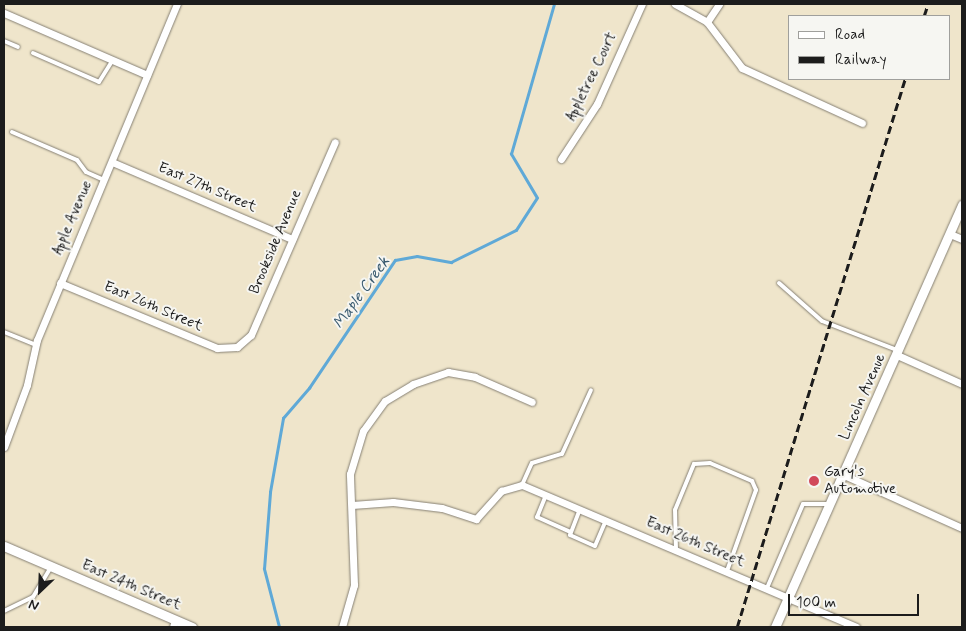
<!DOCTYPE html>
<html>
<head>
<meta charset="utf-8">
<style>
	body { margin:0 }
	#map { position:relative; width:966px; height:631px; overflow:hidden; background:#efe5cb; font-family:Mynerve,sans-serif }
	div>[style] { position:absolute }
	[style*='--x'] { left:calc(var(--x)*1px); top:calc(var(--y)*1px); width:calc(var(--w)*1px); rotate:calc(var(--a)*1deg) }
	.stream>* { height:2.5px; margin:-1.25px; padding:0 1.25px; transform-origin:1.25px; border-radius:1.25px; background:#5fa9d7 }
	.roads { filter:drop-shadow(0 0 1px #868074) drop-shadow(0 0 1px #868074) }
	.service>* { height:4px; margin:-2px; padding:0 2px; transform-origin:2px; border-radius:2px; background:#fff }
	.minor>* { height:7px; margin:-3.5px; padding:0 3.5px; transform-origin:3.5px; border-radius:3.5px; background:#fff }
	.tertiary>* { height:9px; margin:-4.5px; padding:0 4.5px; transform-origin:4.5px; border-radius:4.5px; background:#fff }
	.rail>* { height:2.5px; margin-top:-1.25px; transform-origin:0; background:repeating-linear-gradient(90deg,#1c1c1c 0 8px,transparent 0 12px) }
	.dots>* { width:14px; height:14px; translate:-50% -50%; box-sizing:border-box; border:2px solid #f6f6f2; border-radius:50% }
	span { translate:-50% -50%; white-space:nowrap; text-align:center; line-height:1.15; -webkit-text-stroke:4px #f6f6f2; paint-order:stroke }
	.street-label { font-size:15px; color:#1c1c1c }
	.poi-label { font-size:15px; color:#1c1c1c }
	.left { translate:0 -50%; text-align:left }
	.water-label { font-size:16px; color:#3a5b70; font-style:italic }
	.frame { position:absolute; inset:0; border:5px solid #1c1c1c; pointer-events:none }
	.legend { position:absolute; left:788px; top:15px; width:162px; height:65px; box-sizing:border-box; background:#f6f6f2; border:1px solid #9f9f9c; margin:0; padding:6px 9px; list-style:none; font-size:15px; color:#1c1c1c }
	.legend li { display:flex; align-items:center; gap:10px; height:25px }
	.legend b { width:25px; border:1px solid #9f9f9c }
	.north { position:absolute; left:15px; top:566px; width:50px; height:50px; -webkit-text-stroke:4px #f6f6f2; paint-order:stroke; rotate:204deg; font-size:14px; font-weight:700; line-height:20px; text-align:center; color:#1c1c1c }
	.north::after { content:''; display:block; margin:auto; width:18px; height:22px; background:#1c1c1c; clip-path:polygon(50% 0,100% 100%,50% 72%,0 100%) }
	.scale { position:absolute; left:788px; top:594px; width:131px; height:22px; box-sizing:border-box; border:2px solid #1c1c1c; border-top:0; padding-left:6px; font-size:15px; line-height:18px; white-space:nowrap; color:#1c1c1c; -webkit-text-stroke:4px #f6f6f2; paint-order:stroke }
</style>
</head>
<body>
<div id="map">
	<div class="stream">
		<i style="--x:279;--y:627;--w:60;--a:-104.5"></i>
		<i style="--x:264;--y:569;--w:77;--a:-85.5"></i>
		<i style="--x:270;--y:492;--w:75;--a:-80"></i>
		<i style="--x:283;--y:418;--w:40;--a:-49"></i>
		<i style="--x:309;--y:388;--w:154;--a:-56.1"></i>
		<i style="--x:395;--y:260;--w:22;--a:-10"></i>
		<i style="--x:417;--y:256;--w:35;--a:10"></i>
		<i style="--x:451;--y:262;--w:72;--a:-26.2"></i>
		<i style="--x:516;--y:230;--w:38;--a:-57"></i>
		<i style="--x:537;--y:198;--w:51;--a:-120.6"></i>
		<i style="--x:511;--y:154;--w:156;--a:-74"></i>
	</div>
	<div class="roads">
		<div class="service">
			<i style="--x:4;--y:41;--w:15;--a:23"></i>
			<i style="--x:33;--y:53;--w:72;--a:23.7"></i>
			<i style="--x:99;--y:82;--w:26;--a:-58"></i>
			<i style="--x:12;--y:132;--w:71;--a:23.3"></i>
			<i style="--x:77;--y:160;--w:15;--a:53"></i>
			<i style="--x:86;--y:172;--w:20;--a:24"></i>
			<i style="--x:779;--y:283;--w:57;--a:41.5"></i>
			<i style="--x:822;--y:321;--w:80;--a:21.1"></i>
			<i style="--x:4;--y:332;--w:35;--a:22"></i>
			<i style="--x:522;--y:485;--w:24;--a:-66"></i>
			<i style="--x:532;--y:463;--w:31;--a:-17"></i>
			<i style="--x:562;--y:454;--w:70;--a:-65.6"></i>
			<i style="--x:546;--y:495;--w:24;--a:112"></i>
			<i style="--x:537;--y:517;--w:37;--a:24"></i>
			<i style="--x:580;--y:509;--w:28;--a:111"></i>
			<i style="--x:570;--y:535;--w:27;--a:24"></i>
			<i style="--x:595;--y:546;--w:28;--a:-67"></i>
			<i style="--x:676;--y:550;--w:40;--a:-91.4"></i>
			<i style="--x:675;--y:510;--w:50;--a:-67.6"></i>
			<i style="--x:694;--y:464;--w:16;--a:-4"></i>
			<i style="--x:710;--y:463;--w:46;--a:23.2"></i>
			<i style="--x:752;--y:481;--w:10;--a:66"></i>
			<i style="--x:756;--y:490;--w:86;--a:109.7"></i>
			<i style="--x:767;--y:588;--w:91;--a:-66.8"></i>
			<i style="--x:803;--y:504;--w:25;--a:0"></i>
			<i style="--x:4;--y:611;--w:32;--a:-26"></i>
			<i style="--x:33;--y:597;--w:35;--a:-59"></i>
		</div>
		<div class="minor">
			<i style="--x:675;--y:4;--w:37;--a:29"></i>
			<i style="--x:707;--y:22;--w:58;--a:52.7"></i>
			<i style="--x:742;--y:68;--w:132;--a:24.6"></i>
			<i style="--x:4;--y:13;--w:156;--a:23.4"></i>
			<i style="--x:707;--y:22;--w:22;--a:-56"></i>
			<i style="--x:561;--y:159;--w:66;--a:-56.8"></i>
			<i style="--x:597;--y:104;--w:110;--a:-65.8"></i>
			<i style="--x:112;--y:162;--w:196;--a:23.2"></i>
			<i style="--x:950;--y:234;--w:13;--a:23"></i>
			<i style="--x:60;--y:283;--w:170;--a:22.5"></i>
			<i style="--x:217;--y:348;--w:20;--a:-3"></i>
			<i style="--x:237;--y:347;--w:18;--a:-41"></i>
			<i style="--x:251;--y:335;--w:210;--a:-66.5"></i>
			<i style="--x:897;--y:355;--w:71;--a:24"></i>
			<i style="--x:4;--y:447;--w:66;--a:-69.6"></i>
			<i style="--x:27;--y:385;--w:46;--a:-77.5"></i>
			<i style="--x:37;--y:340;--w:364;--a:-67.4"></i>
			<i style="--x:844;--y:475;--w:129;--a:24.2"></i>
			<i style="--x:352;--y:505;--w:41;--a:-4.2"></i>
			<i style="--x:393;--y:502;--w:49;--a:7"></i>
			<i style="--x:442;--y:508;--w:36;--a:18"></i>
			<i style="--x:476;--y:519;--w:38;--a:-48"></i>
			<i style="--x:501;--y:491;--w:22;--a:-16"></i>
			<i style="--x:522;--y:485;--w:363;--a:23"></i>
			<i style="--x:173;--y:627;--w:7;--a:-74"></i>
			<i style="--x:342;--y:627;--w:44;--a:-74.1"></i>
			<i style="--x:354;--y:585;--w:111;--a:-92.1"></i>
			<i style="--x:350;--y:474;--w:45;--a:-73.2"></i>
			<i style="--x:363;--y:431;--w:37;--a:-54"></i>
			<i style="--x:385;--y:401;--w:33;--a:-31"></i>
			<i style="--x:413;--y:384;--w:37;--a:-19"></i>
			<i style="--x:448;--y:372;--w:27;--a:10"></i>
			<i style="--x:475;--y:377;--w:62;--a:23.7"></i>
		</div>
		<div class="tertiary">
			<i style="--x:4;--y:546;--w:205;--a:23.3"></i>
			<i style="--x:775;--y:627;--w:462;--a:-66.1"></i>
		</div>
	</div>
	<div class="rail">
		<i style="--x:924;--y:16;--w:13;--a:-72"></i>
		<i style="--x:737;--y:627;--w:573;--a:-72.96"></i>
	</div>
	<div class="dots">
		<i style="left:814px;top:481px;background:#d1495b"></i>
	</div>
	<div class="street-label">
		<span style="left:592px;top:77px;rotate:-64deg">Appletree Court</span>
		<span style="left:207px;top:188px;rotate:23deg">East 27th Street</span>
		<span style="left:73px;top:218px;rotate:-67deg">Apple Avenue</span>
		<span style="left:276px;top:242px;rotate:-67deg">Brookside Avenue</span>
		<span style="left:153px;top:307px;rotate:23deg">East 26th Street</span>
		<span style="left:863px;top:397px;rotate:-66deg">Lincoln Avenue</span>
		<span style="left:695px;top:543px;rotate:23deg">East 26th Street</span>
		<span style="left:131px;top:586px;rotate:23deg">East 24th Street</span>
	</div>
	<div class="poi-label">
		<span class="left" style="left:824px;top:481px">Gary's<br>Automotive</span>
	</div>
	<div class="water-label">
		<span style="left:362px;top:293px;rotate:-54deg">Maple Creek</span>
	</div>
	<div class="frame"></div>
	<ul class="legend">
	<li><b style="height:6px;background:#fff"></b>Road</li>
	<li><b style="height:6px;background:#1c1c1c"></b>Railway</li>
	</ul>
	<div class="north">N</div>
	<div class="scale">100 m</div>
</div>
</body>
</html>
